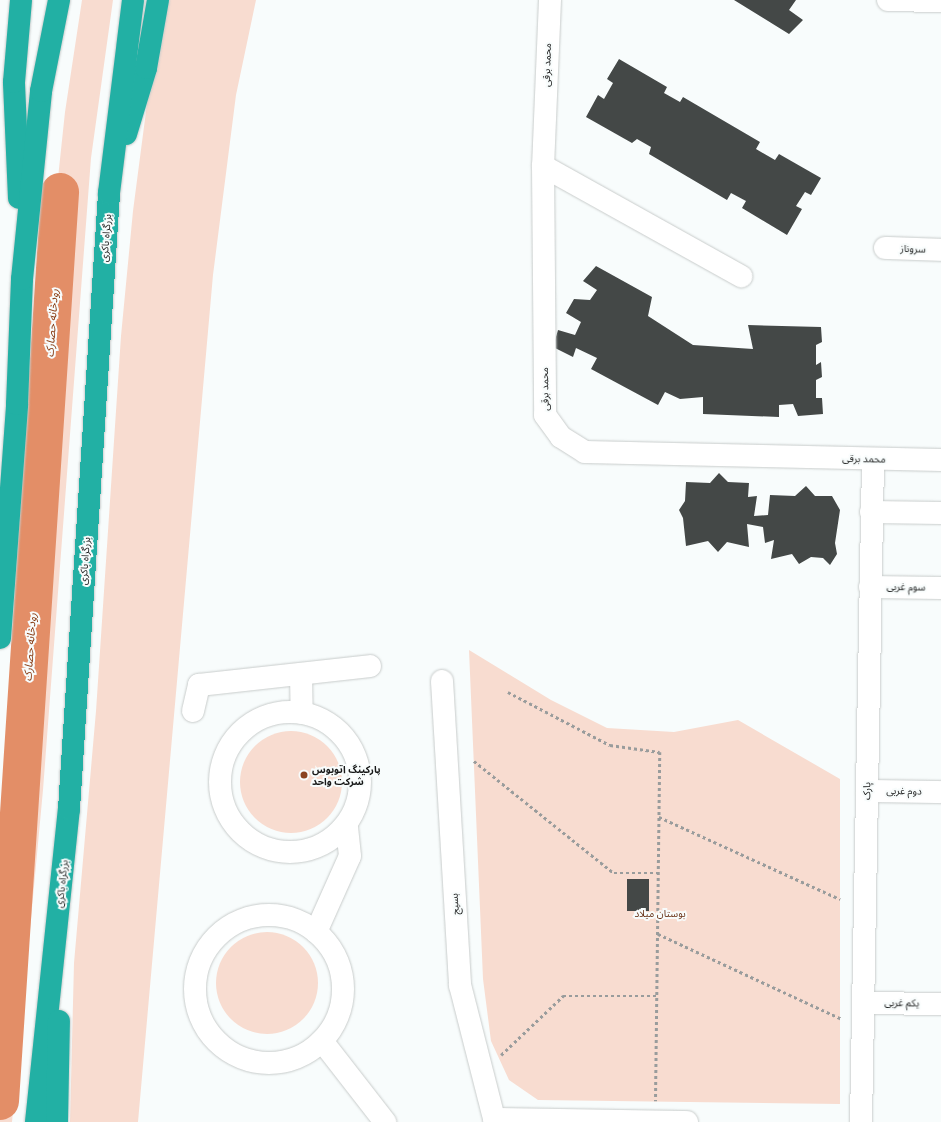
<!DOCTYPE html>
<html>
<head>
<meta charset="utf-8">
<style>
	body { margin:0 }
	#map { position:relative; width:941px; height:1122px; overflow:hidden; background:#f8fcfc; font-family:"PT Sans","Noto Sans Arabic",sans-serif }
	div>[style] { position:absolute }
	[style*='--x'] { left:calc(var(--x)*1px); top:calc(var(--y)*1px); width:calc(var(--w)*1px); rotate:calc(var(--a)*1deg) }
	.green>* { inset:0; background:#f8dcd0 }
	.round { border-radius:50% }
	.river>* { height:38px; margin:-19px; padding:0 19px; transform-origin:19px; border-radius:19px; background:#e38e67 }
	.building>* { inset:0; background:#444847; transform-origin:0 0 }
	.path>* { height:2.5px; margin-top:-1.25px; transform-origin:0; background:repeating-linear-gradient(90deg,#999c9c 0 3px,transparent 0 6px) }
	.roads { filter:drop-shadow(0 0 1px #c8cccb) drop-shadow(0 0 1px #c8cccb) }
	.minor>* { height:22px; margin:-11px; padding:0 11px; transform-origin:11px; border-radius:11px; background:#fff }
	.minor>.ring { margin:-11px; padding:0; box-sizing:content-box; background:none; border:22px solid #fff; border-radius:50% }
	.highway>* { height:22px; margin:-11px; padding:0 11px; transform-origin:11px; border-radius:11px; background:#22b0a4 }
	.dots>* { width:11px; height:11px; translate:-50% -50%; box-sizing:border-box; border:2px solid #f8fcfc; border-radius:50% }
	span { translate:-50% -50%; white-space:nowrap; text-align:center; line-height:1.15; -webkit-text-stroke:4px #f8fcfc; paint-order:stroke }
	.street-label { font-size:10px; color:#171818 }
	.poi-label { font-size:10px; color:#171818; font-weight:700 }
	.left { translate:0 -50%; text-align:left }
	.park-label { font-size:10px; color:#6a3318 }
	.water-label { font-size:11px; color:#863910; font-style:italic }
</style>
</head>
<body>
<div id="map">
	<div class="green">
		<i style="clip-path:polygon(82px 0,113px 0,91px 158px,43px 790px,12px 1122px,0 1122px,0 948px,10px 835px,34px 466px,51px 244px,65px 112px)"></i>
		<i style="clip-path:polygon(165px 0,256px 0,236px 95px,213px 275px,138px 1122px,70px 1122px,74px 963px,96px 711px,121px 336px,133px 211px,148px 96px)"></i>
		<i style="clip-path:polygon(469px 650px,551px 700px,607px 728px,674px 732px,738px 720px,840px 779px,840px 1104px,538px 1100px,509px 1080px,491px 1041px,483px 979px)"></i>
		<i class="round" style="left:240px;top:731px;width:102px;height:102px"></i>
		<i class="round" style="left:216px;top:932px;width:102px;height:102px"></i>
	</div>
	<div class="river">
		<i style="--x:0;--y:1101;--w:911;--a:-86.22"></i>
	</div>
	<div class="building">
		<i style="clip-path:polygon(734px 0,796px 0,789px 10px,803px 20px,789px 34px)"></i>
		<i style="clip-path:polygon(619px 59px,667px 87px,664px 93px,680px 102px,683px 97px,760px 142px,756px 149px,775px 160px,779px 154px,821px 178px,811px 195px,805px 192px,796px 206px,802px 209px,787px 235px,742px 208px,746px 201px,731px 193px,727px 200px,649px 154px,651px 147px,637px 139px,632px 143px,586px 117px,598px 95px,604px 99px,613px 83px,607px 79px)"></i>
		<i style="clip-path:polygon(596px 266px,652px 297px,648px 316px,693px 345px,753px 349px,748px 325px,821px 327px,822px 342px,816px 345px,816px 365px,821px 362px,822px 377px,816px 380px,816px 398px,822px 398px,823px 414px,798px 416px,793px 404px,779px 405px,779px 417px,703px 414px,703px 397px,680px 399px,665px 392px,658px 405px,591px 369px,597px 358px,576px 348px,573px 357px,553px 347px,558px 330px,575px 335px,581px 322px,566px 313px,574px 299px,590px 300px,597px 290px,583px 281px)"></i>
		<i style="clip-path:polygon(719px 473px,728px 482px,749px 483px,748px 497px,757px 496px,754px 516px,768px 515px,770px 495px,795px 496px,806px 486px,815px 496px,832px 496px,840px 510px,835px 543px,837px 554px,830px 565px,823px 558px,811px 557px,799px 564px,792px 554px,771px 559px,774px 540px,765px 543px,763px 527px,747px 524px,749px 547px,727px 542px,718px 552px,708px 541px,686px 546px,683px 518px,679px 510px,685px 501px,686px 482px,710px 483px)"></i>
		<i style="left:627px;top:879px;width:22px;height:32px"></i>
	</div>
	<div class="path">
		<i style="--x:508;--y:692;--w:115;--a:27.5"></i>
		<i style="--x:610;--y:745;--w:50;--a:8"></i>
		<i style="--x:660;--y:752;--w:349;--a:90.7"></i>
		<i style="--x:474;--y:761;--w:179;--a:38.7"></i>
		<i style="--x:614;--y:873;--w:45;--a:0"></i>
		<i style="--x:659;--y:817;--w:199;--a:24.4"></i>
		<i style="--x:658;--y:934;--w:203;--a:24.8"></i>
		<i style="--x:501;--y:1055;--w:86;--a:-43.6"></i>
		<i style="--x:563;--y:996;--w:94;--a:0"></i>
	</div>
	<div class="roads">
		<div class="minor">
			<i style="--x:550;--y:0;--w:166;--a:92.4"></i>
			<i style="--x:543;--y:166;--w:249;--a:89.5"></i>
			<i style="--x:545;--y:415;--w:27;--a:54"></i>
			<i style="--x:561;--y:437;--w:28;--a:32"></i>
			<i style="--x:585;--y:452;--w:356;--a:1.3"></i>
			<i style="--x:888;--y:0;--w:53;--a:1.1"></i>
			<i style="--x:543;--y:166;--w:227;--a:29.1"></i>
			<i style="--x:885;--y:248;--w:56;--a:2"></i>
			<i style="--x:871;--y:512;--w:70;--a:0.8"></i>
			<i style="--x:870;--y:587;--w:71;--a:0.8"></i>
			<i style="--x:301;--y:674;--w:39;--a:89"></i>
			<i style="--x:442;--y:681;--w:305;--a:86.6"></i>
			<i style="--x:460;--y:985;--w:141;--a:75.7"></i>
			<i style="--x:193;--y:711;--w:27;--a:-77"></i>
			<i style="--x:199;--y:685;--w:172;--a:-6.3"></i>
			<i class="ring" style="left:220px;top:712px;width:118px;height:118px"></i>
			<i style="--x:867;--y:791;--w:74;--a:0.8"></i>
			<i class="ring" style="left:195px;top:915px;width:126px;height:126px"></i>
			<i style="--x:316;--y:932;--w:83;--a:-65.9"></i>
			<i style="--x:350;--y:856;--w:31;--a:-96"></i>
			<i style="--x:863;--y:1003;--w:78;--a:0.7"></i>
			<i style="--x:322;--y:1041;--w:103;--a:52.1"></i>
			<i style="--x:494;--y:1119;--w:193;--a:0.9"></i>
			<i style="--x:861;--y:1122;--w:663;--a:-88.96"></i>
		</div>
		<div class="highway">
			<i style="--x:126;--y:134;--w:69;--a:-73.1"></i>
			<i style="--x:146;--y:68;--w:69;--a:-80"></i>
			<i style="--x:19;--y:198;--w:116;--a:-92.5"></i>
			<i style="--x:14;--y:82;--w:82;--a:-85.1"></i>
			<i style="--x:0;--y:638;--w:235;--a:-85.8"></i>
			<i style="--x:17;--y:404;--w:125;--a:-87.7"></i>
			<i style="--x:22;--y:279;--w:189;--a:-84.2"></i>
			<i style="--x:41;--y:91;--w:93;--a:-78.8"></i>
			<i style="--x:36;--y:1122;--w:315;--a:-84"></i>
			<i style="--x:69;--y:809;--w:617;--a:-86.28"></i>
			<i style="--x:109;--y:193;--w:194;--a:-82.9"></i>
			<i style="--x:57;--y:1122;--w:101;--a:-88.9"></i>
		</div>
	</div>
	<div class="dots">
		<i style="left:304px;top:775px;background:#8b4421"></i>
	</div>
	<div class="street-label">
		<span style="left:547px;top:65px;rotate:-88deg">محمد برقی</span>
		<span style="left:106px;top:238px;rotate:-86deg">بزرگراه باکری</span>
		<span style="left:913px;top:249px;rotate:2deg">سروناز</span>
		<span style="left:545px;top:389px;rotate:-91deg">محمد برقی</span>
		<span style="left:864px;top:459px;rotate:1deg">محمد برقی</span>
		<span style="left:85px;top:561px;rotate:-86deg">بزرگراه باکری</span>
		<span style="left:906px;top:587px;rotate:1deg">سوم غربی</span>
		<span style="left:867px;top:791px;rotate:-89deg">پارک</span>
		<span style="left:904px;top:791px;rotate:1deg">دوم غربی</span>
		<span style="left:62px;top:884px;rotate:-84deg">بزرگراه باکری</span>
		<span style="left:455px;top:904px;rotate:-94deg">بسیج</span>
		<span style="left:902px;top:1003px;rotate:1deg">یکم غربی</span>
	</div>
	<div class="poi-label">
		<span class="left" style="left:312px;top:775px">پارکینگ اتوبوس<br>شرکت واحد</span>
	</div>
	<div class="park-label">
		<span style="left:660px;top:914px">بوستان میلاد</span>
	</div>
	<div class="water-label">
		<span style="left:52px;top:323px;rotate:-86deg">رودخانه حصارک</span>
		<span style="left:30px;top:647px;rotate:-86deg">رودخانه حصارک</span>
	</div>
</div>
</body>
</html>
